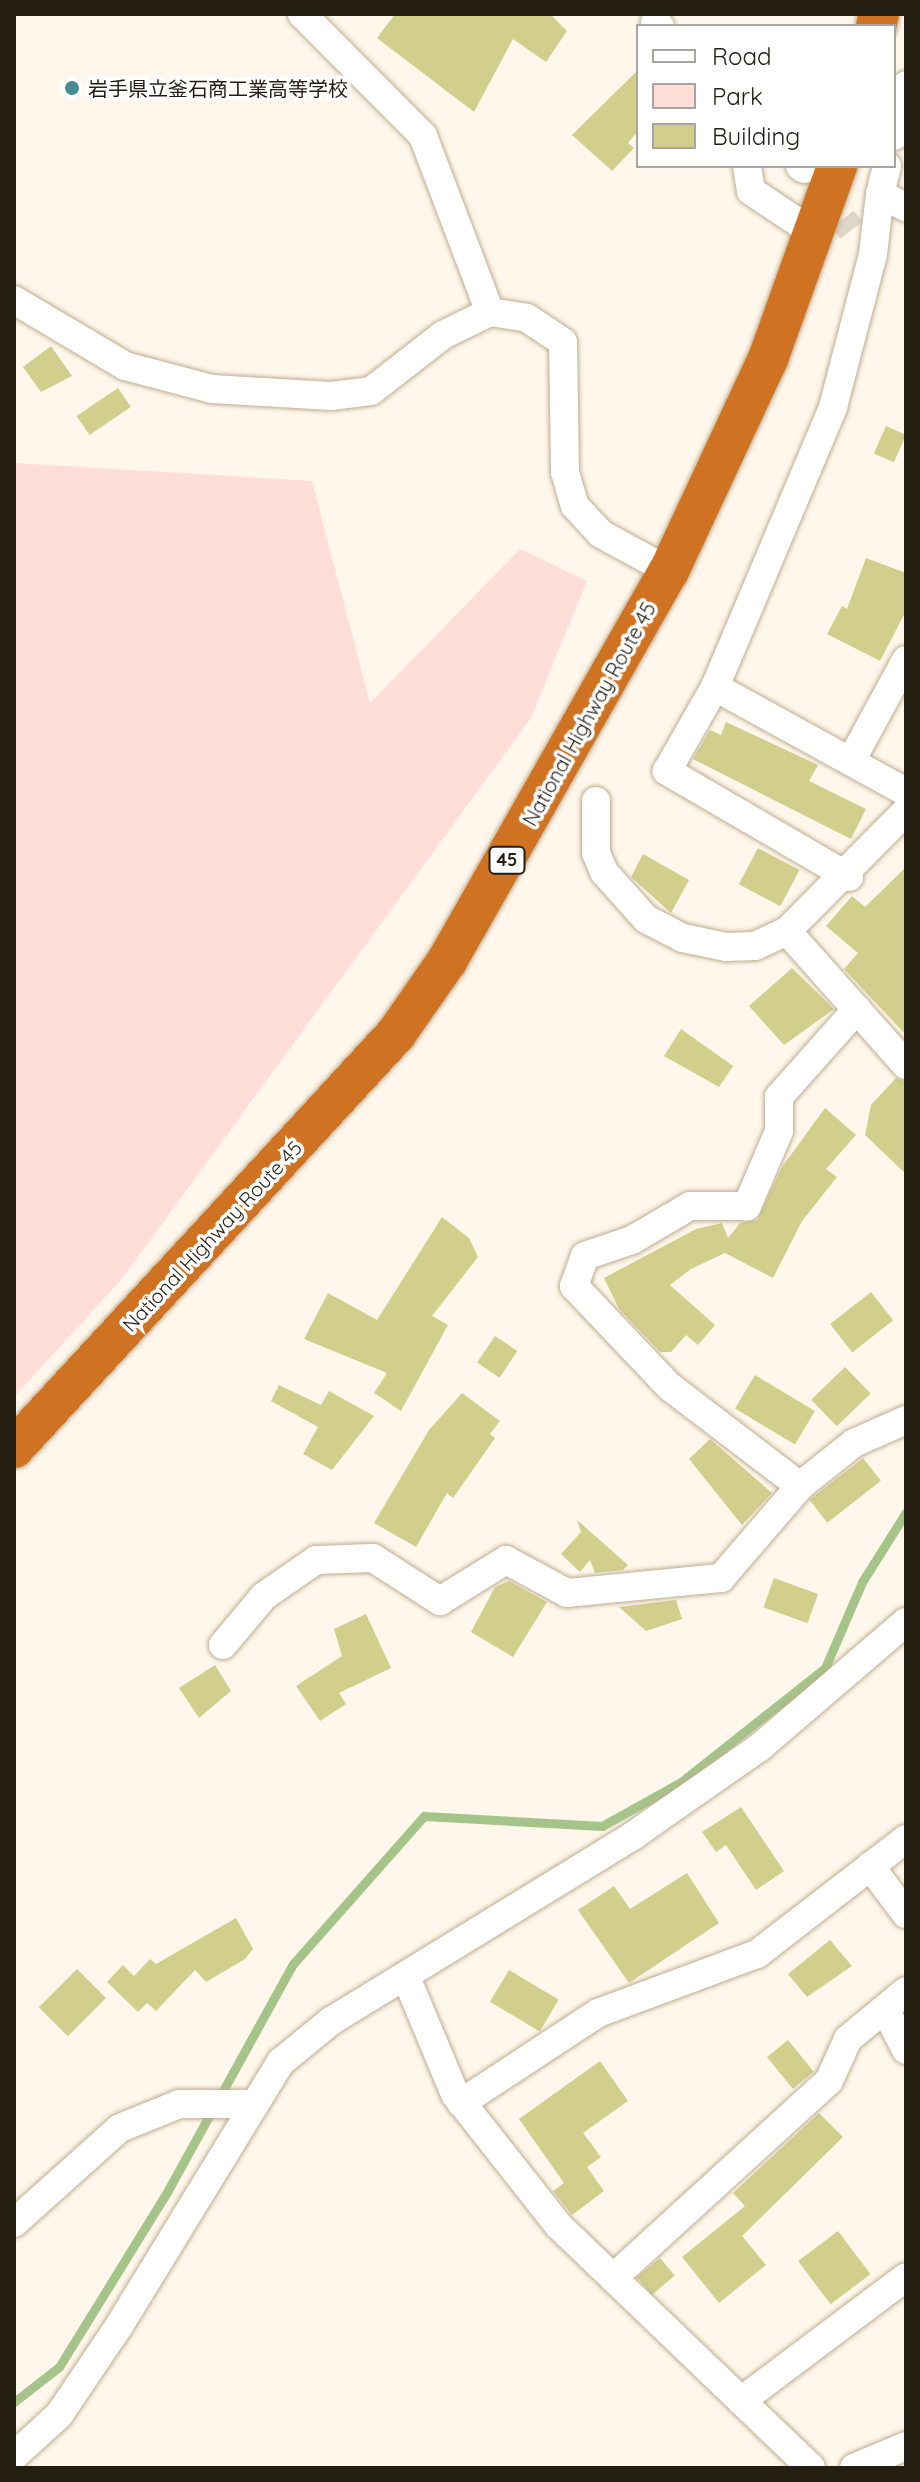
<!DOCTYPE html>
<html>
<head>
<meta charset="utf-8">
<style>
	body { margin:0 }
	#map { position:relative; width:920px; height:2482px; overflow:hidden; background:#fff7eb; font-family:Quicksand,"Noto Sans JP",sans-serif }
	div>[style] { position:absolute }
	[style*='--x'] { left:calc(var(--x)*1px); top:calc(var(--y)*1px); width:calc(var(--w)*1px); rotate:calc(var(--a)*1deg) }
	.green>* { inset:0; background:#ffded7 }
	.stream>* { height:9px; margin:-4.5px; padding:0 4.5px; transform-origin:4.5px; border-radius:4.5px; background:#a5c489 }
	.building>* { inset:0; background:#d2cf8c; transform-origin:0 0 }
	.minor-tunnel>* { height:28px; margin-top:-14px; transform-origin:0; background:repeating-linear-gradient(90deg,#ded6ca 0 28px,transparent 0 42px) }
	.roads { filter:drop-shadow(0 0 2px #bead8f) drop-shadow(0 0 2px #bead8f) }
	.minor>* { height:28px; margin:-14px; padding:0 14px; transform-origin:14px; border-radius:14px; background:#fff }
	.highway>* { height:40px; margin:-20px; padding:0 20px; transform-origin:20px; border-radius:20px; background:#cf7322 }
	.dots>* { width:22px; height:22px; translate:-50% -50%; box-sizing:border-box; border:4px solid #fff; border-radius:50% }
	span { translate:-50% -50%; white-space:nowrap; text-align:center; line-height:1.15; -webkit-text-stroke:7px #fff; paint-order:stroke }
	.shield-label span { padding:2px 6px; background:#fff; border:2px solid; border-radius:6px; -webkit-text-stroke-width:0 }
	.shield-label { font-size:18px; color:#231d12; font-weight:700 }
	.poi-label { font-size:20px; color:#231d12 }
	.left { translate:0 -50%; text-align:left }
	.street-label { font-size:20px; color:#231d12 }
	.frame { position:absolute; inset:0; border:16px solid #231d12; pointer-events:none }
	.legend { position:absolute; left:636px; top:24px; width:260px; height:144px; box-sizing:border-box; background:#fff; border:2px solid #a7a5a0; margin:0; padding:10px 14px; list-style:none; font-size:24px; color:#231d12 }
	.legend li { display:flex; align-items:center; gap:16px; height:40px }
	.legend b { width:40px; border:2px solid #a7a5a0 }
</style>
</head>
<body>
<div id="map">
	<div class="green">
		<i style="clip-path:polygon(14px 463px,312px 481px,370px 703px,520px 549px,587px 581px,531px 718px,121px 1280px,14px 1397px)"></i>
	</div>
	<div class="stream">
		<i style="--x:14;--y:2402;--w:57;--a:-37.9"></i>
		<i style="--x:59;--y:2367;--w:206;--a:-58.3"></i>
		<i style="--x:167;--y:2192;--w:260;--a:-61.1"></i>
		<i style="--x:293;--y:1964;--w:198;--a:-48.5"></i>
		<i style="--x:424;--y:1816;--w:178;--a:3.2"></i>
		<i style="--x:602;--y:1826;--w:90;--a:-29.1"></i>
		<i style="--x:681;--y:1782;--w:184;--a:-38.4"></i>
		<i style="--x:825;--y:1668;--w:94;--a:-66.7"></i>
		<i style="--x:862;--y:1582;--w:83;--a:-57.8"></i>
	</div>
	<div class="building">
		<i style="clip-path:polygon(395px 14px,550px 14px,567px 31px,546px 62px,513px 39px,474px 112px,377px 38px)"></i>
		<i style="clip-path:polygon(638px 70px,638px 131px,628px 143px,634px 148px,612px 171px,572px 135px)"></i>
		<i style="clip-path:polygon(51px 346px,72px 376px,41px 392px,23px 367px)"></i>
		<i style="left:118px;top:388px;width:23px;height:50px;rotate:56deg"></i>
		<i style="left:886px;top:426px;width:22px;height:30px;rotate:24deg"></i>
		<i style="clip-path:polygon(866px 558px,906px 573px,906px 611px,880px 661px,827px 634px,842px 606px,847px 609px)"></i>
		<i style="clip-path:polygon(726px 722px,818px 765px,809px 781px,866px 809px,851px 839px,693px 759px,710px 730px,721px 735px)"></i>
		<i style="left:758px;top:848px;width:47px;height:41px;rotate:28deg"></i>
		<i style="clip-path:polygon(643px 854px,689px 880px,671px 913px,631px 877px)"></i>
		<i style="clip-path:polygon(906px 867px,906px 1035px,844px 969px,858px 953px,826px 926px,852px 896px,865px 907px)"></i>
		<i style="clip-path:polygon(792px 968px,834px 1009px,784px 1045px,749px 1006px)"></i>
		<i style="clip-path:polygon(681px 1029px,733px 1066px,719px 1087px,664px 1056px)"></i>
		<i style="clip-path:polygon(896px 1078px,906px 1082px,906px 1174px,865px 1135px,871px 1105px)"></i>
		<i style="clip-path:polygon(825px 1108px,856px 1135px,826px 1169px,837px 1177px,802px 1221px,773px 1278px,725px 1253px,691px 1269px,670px 1285px,715px 1325px,698px 1345px,686px 1335px,671px 1352px,660px 1352px,619px 1309px,604px 1278px,696px 1229px,722px 1223px,728px 1238px,740px 1223px,757px 1220px,782px 1167px)"></i>
		<i style="clip-path:polygon(442px 1217px,469px 1238px,478px 1257px,432px 1316px,448px 1325px,401px 1411px,374px 1393px,387px 1373px,304px 1339px,328px 1293px,377px 1320px)"></i>
		<i style="left:871px;top:1292px;width:36px;height:52px;rotate:52deg"></i>
		<i style="left:495px;top:1336px;width:27px;height:32px;rotate:34deg"></i>
		<i style="left:845px;top:1367px;width:37px;height:47px;rotate:46deg"></i>
		<i style="left:755px;top:1375px;width:70px;height:39px;rotate:31deg"></i>
		<i style="clip-path:polygon(279px 1385px,321px 1405px,329px 1391px,374px 1416px,332px 1470px,303px 1454px,318px 1427px,271px 1401px)"></i>
		<i style="clip-path:polygon(462px 1393px,500px 1421px,490px 1434px,495px 1438px,453px 1498px,447px 1493px,416px 1547px,374px 1523px,429px 1430px)"></i>
		<i style="clip-path:polygon(710px 1439px,772px 1493px,742px 1525px,689px 1459px)"></i>
		<i style="left:863px;top:1458px;width:29px;height:68px;rotate:52deg"></i>
		<i style="clip-path:polygon(577px 1520px,628px 1565px,623px 1570px,595px 1573px,590px 1560px,580px 1572px,561px 1554px,581px 1532px)"></i>
		<i style="left:774px;top:1578px;width:47px;height:31px;rotate:20deg"></i>
		<i style="clip-path:polygon(509px 1581px,547px 1602px,513px 1657px,471px 1632px,495px 1587px)"></i>
		<i style="clip-path:polygon(676px 1600px,682px 1619px,646px 1631px,619px 1607px)"></i>
		<i style="clip-path:polygon(366px 1614px,391px 1668px,339px 1693px,346px 1704px,320px 1721px,296px 1686px,342px 1656px,334px 1629px)"></i>
		<i style="clip-path:polygon(215px 1665px,231px 1691px,199px 1718px,179px 1688px)"></i>
		<i style="clip-path:polygon(741px 1807px,784px 1871px,756px 1890px,726px 1845px,716px 1852px,702px 1832px)"></i>
		<i style="clip-path:polygon(687px 1873px,719px 1923px,629px 1983px,578px 1910px,614px 1886px,630px 1909px)"></i>
		<i style="clip-path:polygon(236px 1918px,253px 1949px,245px 1959px,206px 1982px,195px 1970px,156px 2011px,147px 2003px,138px 2012px,107px 1982px,123px 1965px,134px 1976px,150px 1959px,156px 1964px)"></i>
		<i style="clip-path:polygon(830px 1940px,852px 1966px,807px 1997px,788px 1974px)"></i>
		<i style="left:77px;top:1969px;width:41px;height:54px;rotate:45deg"></i>
		<i style="left:509px;top:1970px;width:58px;height:37px;rotate:31deg"></i>
		<i style="left:788px;top:2040px;width:41px;height:27px;rotate:51deg"></i>
		<i style="clip-path:polygon(600px 2061px,628px 2101px,583px 2133px,601px 2157px,587px 2167px,604px 2191px,572px 2215px,553px 2191px,564px 2183px,519px 2119px)"></i>
		<i style="clip-path:polygon(819px 2113px,843px 2137px,742px 2236px,766px 2265px,719px 2303px,682px 2257px,745px 2206px,733px 2193px)"></i>
		<i style="left:838px;top:2231px;width:54px;height:50px;rotate:53deg"></i>
		<i style="left:660px;top:2258px;width:23px;height:30px;rotate:50deg"></i>
	</div>
	<div class="minor-tunnel">
		<i style="--x:817;--y:186;--w:56;--a:52.3"></i>
	</div>
	<div class="roads">
		<div class="minor">
			<i style="--x:302;--y:14;--w:172;--a:45.2"></i>
			<i style="--x:423;--y:136;--w:188;--a:69.2"></i>
			<i style="--x:655;--y:22;--w:6;--a:39"></i>
			<i style="--x:894;--y:136;--w:52;--a:-76.8"></i>
			<i style="--x:747;--y:166;--w:25;--a:81"></i>
			<i style="--x:751;--y:191;--w:76;--a:33.7"></i>
			<i style="--x:800;--y:166;--w:5;--a:37"></i>
			<i style="--x:887;--y:166;--w:29;--a:104"></i>
			<i style="--x:880;--y:194;--w:29;--a:27"></i>
			<i style="--x:14;--y:300;--w:129;--a:30.7"></i>
			<i style="--x:125;--y:366;--w:90;--a:14.8"></i>
			<i style="--x:212;--y:389;--w:119;--a:3.4"></i>
			<i style="--x:331;--y:396;--w:40;--a:-7.1"></i>
			<i style="--x:371;--y:391;--w:91;--a:-37.9"></i>
			<i style="--x:443;--y:335;--w:52;--a:-26.1"></i>
			<i style="--x:490;--y:312;--w:37;--a:9"></i>
			<i style="--x:527;--y:318;--w:43;--a:33.7"></i>
			<i style="--x:563;--y:342;--w:130;--a:89.1"></i>
			<i style="--x:565;--y:472;--w:35;--a:74"></i>
			<i style="--x:575;--y:506;--w:38;--a:47"></i>
			<i style="--x:601;--y:534;--w:77;--a:28.6"></i>
			<i style="--x:715;--y:687;--w:218;--a:28.8"></i>
			<i style="--x:851;--y:761;--w:115;--a:-61.4"></i>
			<i style="--x:596;--y:801;--w:52;--a:90"></i>
			<i style="--x:596;--y:853;--w:21;--a:67"></i>
			<i style="--x:604;--y:872;--w:63;--a:48.2"></i>
			<i style="--x:646;--y:919;--w:42;--a:27.2"></i>
			<i style="--x:683;--y:938;--w:44;--a:11.8"></i>
			<i style="--x:726;--y:947;--w:29;--a:-2"></i>
			<i style="--x:755;--y:946;--w:35;--a:-25"></i>
			<i style="--x:787;--y:931;--w:169;--a:-45.2"></i>
			<i style="--x:849;--y:877;--w:211;--a:-149.8"></i>
			<i style="--x:667;--y:771;--w:97;--a:-60.3"></i>
			<i style="--x:715;--y:687;--w:304;--a:-67.1"></i>
			<i style="--x:833;--y:407;--w:158;--a:-75.3"></i>
			<i style="--x:873;--y:254;--w:60;--a:-83.3"></i>
			<i style="--x:787;--y:931;--w:179;--a:48.4"></i>
			<i style="--x:857;--y:1009;--w:118;--a:131.6"></i>
			<i style="--x:779;--y:1097;--w:34;--a:90"></i>
			<i style="--x:779;--y:1131;--w:82;--a:113.1"></i>
			<i style="--x:747;--y:1206;--w:57;--a:180"></i>
			<i style="--x:690;--y:1206;--w:67;--a:149.6"></i>
			<i style="--x:632;--y:1240;--w:50;--a:161.2"></i>
			<i style="--x:585;--y:1256;--w:32;--a:110"></i>
			<i style="--x:574;--y:1286;--w:139;--a:46.5"></i>
			<i style="--x:670;--y:1387;--w:163;--a:37.3"></i>
			<i style="--x:800;--y:1486;--w:69;--a:-38.5"></i>
			<i style="--x:854;--y:1443;--w:57;--a:-23.9"></i>
			<i style="--x:223;--y:1645;--w:64;--a:-50.1"></i>
			<i style="--x:264;--y:1596;--w:63;--a:-34.7"></i>
			<i style="--x:316;--y:1560;--w:57;--a:-2"></i>
			<i style="--x:373;--y:1558;--w:80;--a:32.7"></i>
			<i style="--x:440;--y:1601;--w:78;--a:-31.8"></i>
			<i style="--x:506;--y:1560;--w:69;--a:28.4"></i>
			<i style="--x:567;--y:1593;--w:155;--a:-5.6"></i>
			<i style="--x:721;--y:1578;--w:121;--a:-49.3"></i>
			<i style="--x:870;--y:1866;--w:60;--a:53.1"></i>
			<i style="--x:406;--y:1977;--w:127;--a:67.3"></i>
			<i style="--x:455;--y:2094;--w:168;--a:51.8"></i>
			<i style="--x:559;--y:2226;--w:349;--a:43.8"></i>
			<i style="--x:885;--y:2009;--w:46;--a:62.9"></i>
			<i style="--x:461;--y:2103;--w:164;--a:-33.3"></i>
			<i style="--x:598;--y:2013;--w:170;--a:-20.4"></i>
			<i style="--x:757;--y:1954;--w:188;--a:-37.7"></i>
			<i style="--x:14;--y:2223;--w:142;--a:-41.9"></i>
			<i style="--x:120;--y:2128;--w:64;--a:-22.1"></i>
			<i style="--x:179;--y:2104;--w:73;--a:0"></i>
			<i style="--x:613;--y:2278;--w:292;--a:-42.4"></i>
			<i style="--x:829;--y:2081;--w:46;--a:-65.7"></i>
			<i style="--x:848;--y:2039;--w:75;--a:-39.6"></i>
			<i style="--x:741;--y:2401;--w:206;--a:-36.9"></i>
			<i style="--x:14;--y:2456;--w:61;--a:-42.3"></i>
			<i style="--x:59;--y:2415;--w:107;--a:-56"></i>
			<i style="--x:119;--y:2326;--w:310;--a:-58.5"></i>
			<i style="--x:281;--y:2062;--w:65;--a:-39.4"></i>
			<i style="--x:331;--y:2021;--w:356;--a:-31.5"></i>
			<i style="--x:634;--y:1835;--w:154;--a:-34.9"></i>
			<i style="--x:760;--y:1747;--w:192;--a:-40.6"></i>
			<i style="--x:854;--y:2468;--w:56;--a:-22.9"></i>
		</div>
		<div class="highway">
			<i style="--x:876;--y:26;--w:12;--a:-76"></i>
			<i style="--x:14;--y:1448;--w:563;--a:-47.3"></i>
			<i style="--x:396;--y:1034;--w:89;--a:-55.1"></i>
			<i style="--x:447;--y:961;--w:449;--a:-60.4"></i>
			<i style="--x:669;--y:571;--w:234;--a:-65"></i>
			<i style="--x:768;--y:359;--w:205;--a:-70.3"></i>
		</div>
	</div>
	<div class="dots">
		<i style="left:72px;top:88px;background:#458c94"></i>
	</div>
	<div class="shield-label">
		<span style="left:507px;top:860px">45</span>
	</div>
	<div class="poi-label">
		<span class="left" style="left:88px;top:88px">岩手県立釜石商工業高等学校</span>
	</div>
	<div class="street-label">
		<span style="left:589px;top:714px;rotate:-61deg">National Highway Route 45</span>
		<span style="left:212px;top:1236px;rotate:-47deg">National Highway Route 45</span>
	</div>
	<div class="frame"></div>
	<ul class="legend">
	<li><b style="height:10px;background:#fff"></b>Road</li>
	<li><b style="height:22px;background:#ffded7"></b>Park</li>
	<li><b style="height:22px;background:#d2cf8c"></b>Building</li>
	</ul>
</div>
</body>
</html>
